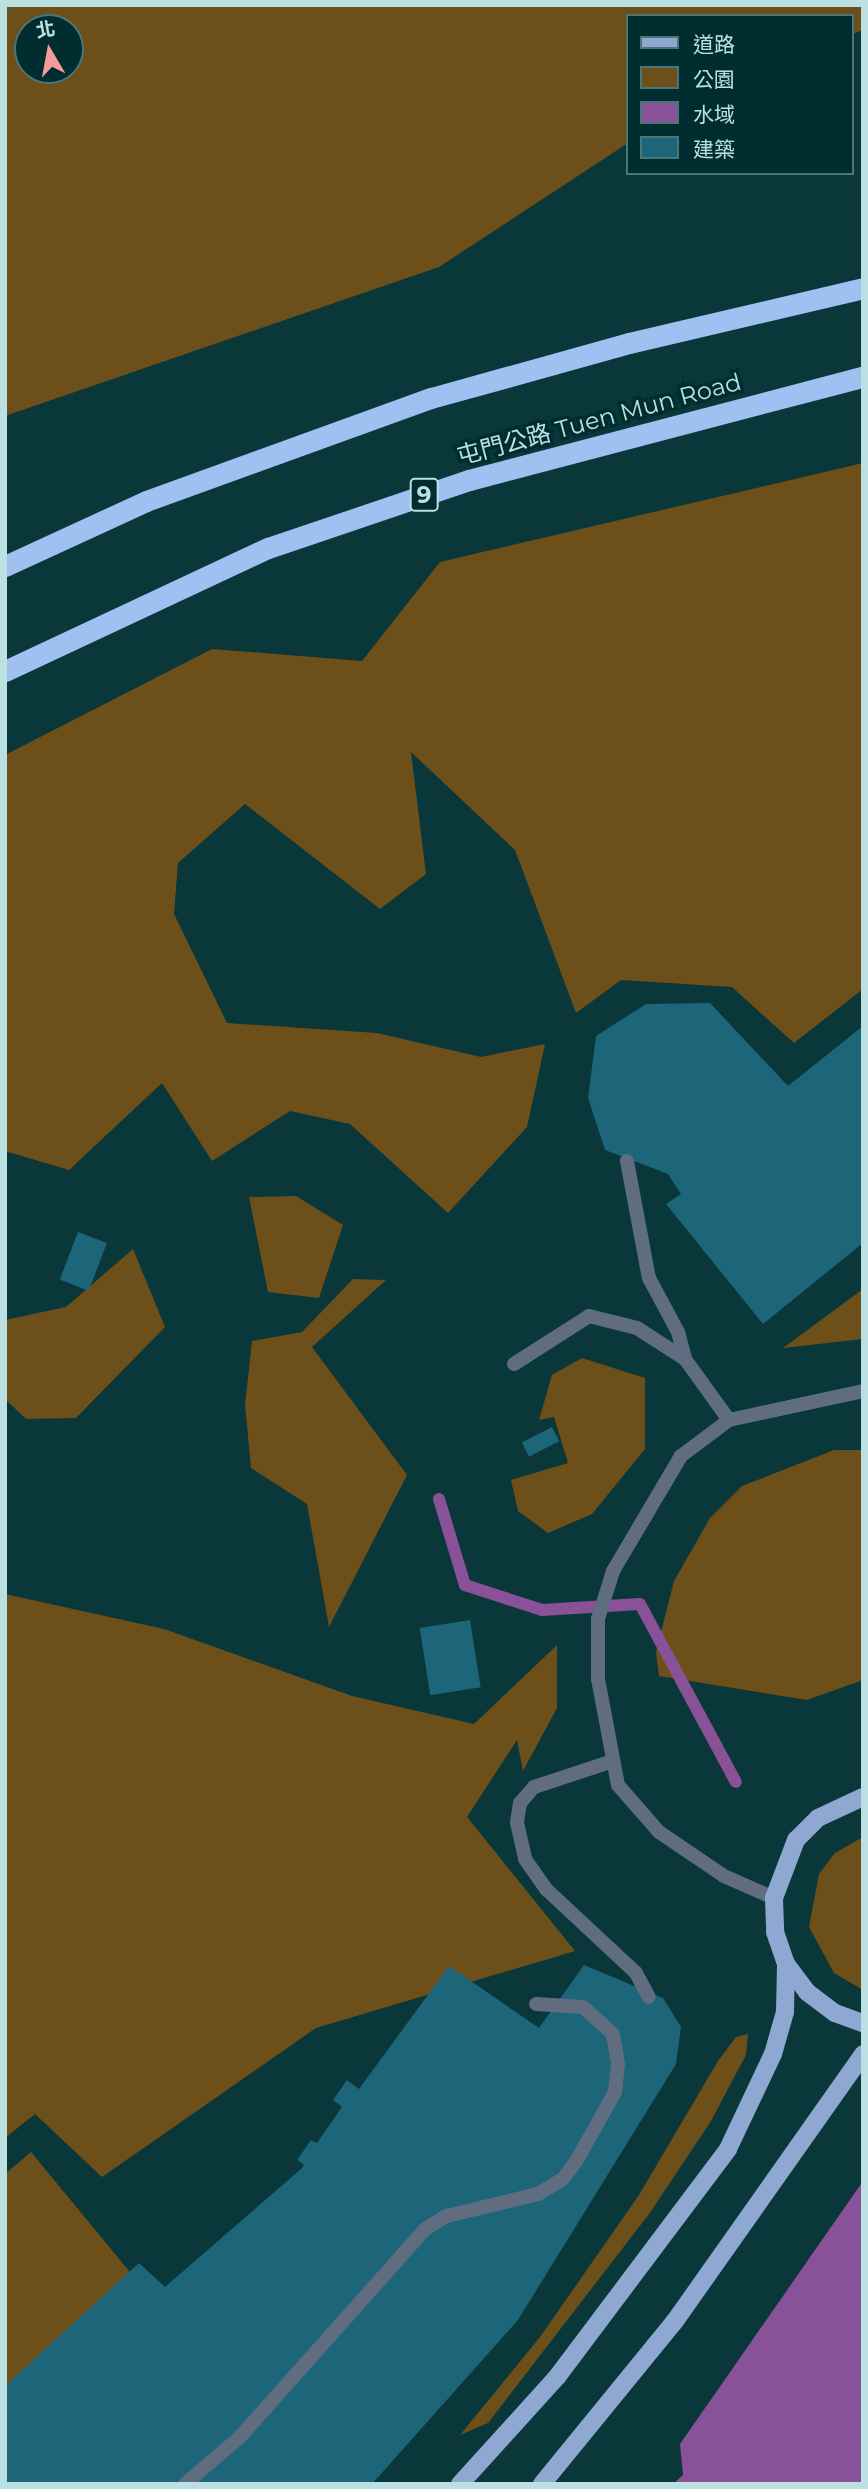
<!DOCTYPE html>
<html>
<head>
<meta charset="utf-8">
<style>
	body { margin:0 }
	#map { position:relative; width:868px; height:2489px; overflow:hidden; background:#0a3739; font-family:Montserrat,"Noto Sans TC",sans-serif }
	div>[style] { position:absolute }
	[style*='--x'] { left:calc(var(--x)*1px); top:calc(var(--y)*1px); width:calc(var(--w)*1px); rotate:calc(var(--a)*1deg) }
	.green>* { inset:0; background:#6d4f1a }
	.water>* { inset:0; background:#895198 }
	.stream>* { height:12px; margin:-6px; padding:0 6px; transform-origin:6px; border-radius:6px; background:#895198 }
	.building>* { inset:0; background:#1d6578; transform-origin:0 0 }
	.lane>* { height:14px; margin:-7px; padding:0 7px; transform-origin:7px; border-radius:7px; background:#606d81 }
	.street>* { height:14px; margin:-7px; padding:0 7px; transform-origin:7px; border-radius:7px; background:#606d81 }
	.primary>* { height:18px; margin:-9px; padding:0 9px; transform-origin:9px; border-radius:9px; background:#8ea8d1 }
	.highway>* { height:21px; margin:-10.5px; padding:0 10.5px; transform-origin:10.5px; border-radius:10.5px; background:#a0c0f1 }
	span { translate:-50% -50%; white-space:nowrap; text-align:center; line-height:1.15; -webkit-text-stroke:7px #002d2f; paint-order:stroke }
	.shield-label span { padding:2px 5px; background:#002d2f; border:2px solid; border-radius:5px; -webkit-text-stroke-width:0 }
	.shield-label { font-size:23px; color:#bbe0e2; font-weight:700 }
	.street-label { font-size:24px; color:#bbe0e2 }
	.frame { position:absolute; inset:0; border:7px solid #bbe0e2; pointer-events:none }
	.legend { position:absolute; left:626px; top:14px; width:228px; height:161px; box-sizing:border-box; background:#002d2f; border:2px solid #4b7577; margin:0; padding:9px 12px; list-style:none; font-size:21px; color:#bbe0e2 }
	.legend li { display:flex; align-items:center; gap:14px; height:35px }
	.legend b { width:35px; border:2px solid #4b7577 }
	.north { position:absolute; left:14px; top:14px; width:70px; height:70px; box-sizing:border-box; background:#002d2f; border:2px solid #4b7577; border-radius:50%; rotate:350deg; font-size:19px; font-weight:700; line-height:28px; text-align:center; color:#bbe0e2 }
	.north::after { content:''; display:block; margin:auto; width:24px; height:32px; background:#f59b9c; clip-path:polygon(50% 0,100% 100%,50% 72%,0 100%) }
</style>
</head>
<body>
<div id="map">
	<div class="green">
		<i style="clip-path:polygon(evenodd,5px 5px,863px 5px,863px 30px,852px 34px,852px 16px,628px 16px,628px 143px,439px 267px,5px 416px,5px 5px,70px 28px,70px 70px,28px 70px,28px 28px,70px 28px)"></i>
		<i style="clip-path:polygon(863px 463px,863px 989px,794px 1043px,732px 987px,621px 980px,576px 1013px,515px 850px,411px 752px,426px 874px,380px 909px,245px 804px,178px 863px,174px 914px,227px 1023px,377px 1033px,481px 1057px,545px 1044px,527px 1127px,448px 1213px,350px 1124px,290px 1111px,212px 1161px,162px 1083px,69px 1170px,5px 1151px,5px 755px,212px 649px,362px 661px,440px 562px)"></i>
		<i style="clip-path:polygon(296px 1196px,343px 1225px,319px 1298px,268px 1292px,249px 1197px)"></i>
		<i style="clip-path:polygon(133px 1249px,165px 1327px,76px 1418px,26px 1419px,5px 1399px,5px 1320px,66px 1307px)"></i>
		<i style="clip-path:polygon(353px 1279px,386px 1280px,312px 1347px,407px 1475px,329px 1627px,307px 1504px,251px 1468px,245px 1405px,252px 1341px,302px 1332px)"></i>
		<i style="clip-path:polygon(863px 1289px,863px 1339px,783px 1348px)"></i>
		<i style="clip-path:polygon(582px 1358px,645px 1378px,645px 1449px,592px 1514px,548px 1533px,518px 1511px,511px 1480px,568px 1463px,554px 1417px,539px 1420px,552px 1375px)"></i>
		<i style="clip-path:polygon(834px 1450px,863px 1450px,863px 1680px,807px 1700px,659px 1676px,656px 1652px,674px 1581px,710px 1518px,742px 1486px)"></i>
		<i style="clip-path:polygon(5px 1594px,164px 1629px,352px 1696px,474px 1724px,557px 1645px,557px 1708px,523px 1771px,517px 1740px,467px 1817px,575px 1951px,316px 2028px,102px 2177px,35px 2114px,5px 2138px)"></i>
		<i style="clip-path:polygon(863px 1837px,863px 1990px,834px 1973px,809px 1927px,819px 1874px,835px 1853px)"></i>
		<i style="clip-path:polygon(748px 2034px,746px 2055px,711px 2121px,649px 2214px,488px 2423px,460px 2435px,540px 2337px,639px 2195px,718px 2061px,736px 2037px)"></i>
		<i style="clip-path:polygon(31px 2152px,139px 2283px,5px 2393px,5px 2174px)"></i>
	</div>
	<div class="water">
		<i style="clip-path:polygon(863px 2181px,863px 2484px,673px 2484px,683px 2475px,680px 2444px)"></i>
	</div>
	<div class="stream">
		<i style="--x:439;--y:1499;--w:90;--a:73.2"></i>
		<i style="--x:465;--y:1585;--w:81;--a:18"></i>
		<i style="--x:542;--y:1610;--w:98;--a:-3.5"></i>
		<i style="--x:640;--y:1604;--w:202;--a:61.7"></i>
	</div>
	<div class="building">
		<i style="clip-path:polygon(710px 1003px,788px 1086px,863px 1026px,863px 1243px,763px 1324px,666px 1204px,681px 1194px,668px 1174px,605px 1150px,588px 1098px,596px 1036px,646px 1004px)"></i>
		<i style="left:78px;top:1232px;width:31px;height:51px;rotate:21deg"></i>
		<i style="left:552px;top:1427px;width:16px;height:34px;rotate:63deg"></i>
		<i style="left:470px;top:1620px;width:68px;height:51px;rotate:81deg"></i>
		<i style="clip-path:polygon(584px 1965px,663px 1998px,681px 2027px,676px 2064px,518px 2320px,372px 2484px,5px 2484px,5px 2386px,139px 2263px,165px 2287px,301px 2169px,304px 2165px,297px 2160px,311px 2140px,317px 2143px,342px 2107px,333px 2100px,347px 2080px,359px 2089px,449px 1966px,539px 2028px)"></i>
	</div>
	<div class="lane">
		<i style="--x:627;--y:1161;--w:119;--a:79.4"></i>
		<i style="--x:649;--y:1278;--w:61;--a:61.8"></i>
		<i style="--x:678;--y:1332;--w:28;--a:75"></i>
		<i style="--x:685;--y:1359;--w:75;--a:54.2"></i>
		<i style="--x:514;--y:1364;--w:89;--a:-32.6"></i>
		<i style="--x:589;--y:1316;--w:49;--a:14"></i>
		<i style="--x:637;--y:1328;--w:57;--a:32.9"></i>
		<i style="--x:610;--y:1762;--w:80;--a:161.8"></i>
		<i style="--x:534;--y:1787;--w:21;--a:131"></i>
		<i style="--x:520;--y:1803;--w:20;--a:99"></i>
		<i style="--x:517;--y:1823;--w:37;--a:77"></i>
		<i style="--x:525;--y:1859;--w:37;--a:55"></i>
		<i style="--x:546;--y:1889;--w:123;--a:43"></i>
		<i style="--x:636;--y:1973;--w:27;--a:62"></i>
		<i style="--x:185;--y:2484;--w:72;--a:-40.5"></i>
		<i style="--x:240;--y:2437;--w:278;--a:-48.3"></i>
		<i style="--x:425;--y:2229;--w:26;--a:-31"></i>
		<i style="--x:447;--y:2216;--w:94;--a:-13.6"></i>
		<i style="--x:538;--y:2194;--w:29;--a:-31"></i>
		<i style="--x:563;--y:2179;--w:24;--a:-54"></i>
		<i style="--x:577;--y:2160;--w:78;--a:-60.8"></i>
		<i style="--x:615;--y:2092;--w:29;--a:-84"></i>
		<i style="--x:618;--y:2063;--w:29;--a:-100"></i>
		<i style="--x:613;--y:2034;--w:40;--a:-138"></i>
		<i style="--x:583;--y:2007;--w:47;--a:-176.3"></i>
	</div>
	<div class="street">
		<i style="--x:774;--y:1898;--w:55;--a:-156.3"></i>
		<i style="--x:724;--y:1876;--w:78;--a:-145.9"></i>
		<i style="--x:659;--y:1832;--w:62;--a:-131.1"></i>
		<i style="--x:618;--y:1785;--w:108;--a:-100.7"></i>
		<i style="--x:598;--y:1679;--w:60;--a:-90"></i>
		<i style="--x:598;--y:1619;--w:50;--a:-72.6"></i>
		<i style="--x:613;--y:1571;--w:134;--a:-59.4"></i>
		<i style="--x:681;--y:1456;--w:60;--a:-36.9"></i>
		<i style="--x:729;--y:1420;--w:137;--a:-12.2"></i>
	</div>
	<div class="primary">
		<i style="--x:863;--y:1797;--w:50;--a:155"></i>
		<i style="--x:818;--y:1818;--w:31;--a:135"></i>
		<i style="--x:796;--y:1840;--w:62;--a:110.8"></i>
		<i style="--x:774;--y:1898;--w:34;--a:88"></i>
		<i style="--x:775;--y:1932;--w:34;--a:71"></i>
		<i style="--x:786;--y:1964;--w:35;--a:53"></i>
		<i style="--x:807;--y:1992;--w:35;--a:37"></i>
		<i style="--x:835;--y:2013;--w:30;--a:20"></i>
		<i style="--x:460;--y:2484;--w:144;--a:-47.8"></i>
		<i style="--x:557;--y:2377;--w:285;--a:-53.1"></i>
		<i style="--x:728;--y:2149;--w:105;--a:-64.7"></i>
		<i style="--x:773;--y:2054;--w:44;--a:-74.1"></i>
		<i style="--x:785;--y:2012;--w:48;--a:-88.8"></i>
		<i style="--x:542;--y:2484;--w:210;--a:-50.8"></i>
		<i style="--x:675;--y:2321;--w:327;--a:-54.8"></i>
	</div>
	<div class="highway">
		<i style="--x:5;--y:566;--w:155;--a:-24.7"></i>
		<i style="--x:146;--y:501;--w:303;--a:-19.9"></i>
		<i style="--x:431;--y:398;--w:205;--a:-15.5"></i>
		<i style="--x:629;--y:343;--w:240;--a:-13.2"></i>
		<i style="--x:5;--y:671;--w:290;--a:-25.1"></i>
		<i style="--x:268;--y:548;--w:212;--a:-18.7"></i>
		<i style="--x:469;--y:480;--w:407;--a:-14.7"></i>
	</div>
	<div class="shield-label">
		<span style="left:424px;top:495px">9</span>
	</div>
	<div class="street-label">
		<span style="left:599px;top:419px;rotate:-15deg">屯門公路 Tuen Mun Road</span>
	</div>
	<div class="frame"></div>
	<ul class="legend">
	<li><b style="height:9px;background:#8ea8d1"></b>道路</li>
	<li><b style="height:19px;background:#6d4f1a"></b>公園</li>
	<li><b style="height:19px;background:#895198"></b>水域</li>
	<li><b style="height:19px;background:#1d6578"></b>建築</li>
	</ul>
	<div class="north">北</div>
</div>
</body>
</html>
